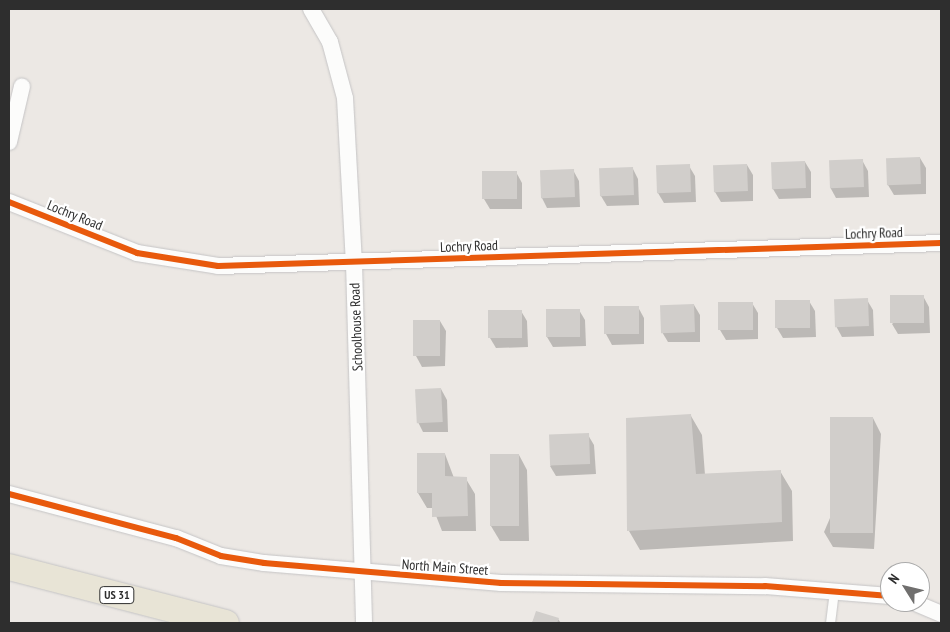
<!DOCTYPE html>
<html>
<head>
<meta charset="utf-8">
<style>
	body { margin:0 }
	#map { position:relative; width:950px; height:632px; overflow:hidden; background:#ece8e4; font-family:"PT Sans Narrow",sans-serif }
	div>[style] { position:absolute }
	[style*='--x'] { left:calc(var(--x)*1px); top:calc(var(--y)*1px); width:calc(var(--w)*1px); rotate:calc(var(--a)*1deg) }
	.shadow>* { inset:0; background:#0003 }
	.building>* { inset:0; background:#d1cecb; transform-origin:0 0 }
	.roads { filter:drop-shadow(0 0 1px #c5c4c5) drop-shadow(0 0 1px #c5c4c5) }
	.service>* { height:9px; margin:-4.5px; padding:0 4.5px; transform-origin:4.5px; border-radius:4.5px; background:#fcfcfb }
	.minor>* { height:16px; margin:-8px; padding:0 8px; transform-origin:8px; border-radius:8px; background:#fcfcfb }
	.primary>* { height:26px; margin:-13px; padding:0 13px; transform-origin:13px; border-radius:13px; background:#e8e4d6 }
	.cycleway>* { height:6px; margin:-3px; padding:0 3px; transform-origin:3px; border-radius:3px; background:#e8590c }
	span { translate:-50% -50%; white-space:nowrap; text-align:center; line-height:1.15; -webkit-text-stroke:4.5px #fff; paint-order:stroke }
	.shield-label span { padding:1px 4px; background:#fff; border:1px solid; border-radius:4px; -webkit-text-stroke-width:0 }
	.shield-label { font-size:12px; color:#2e2e2e; font-weight:700 }
	.street-label { font-size:14px; color:#2e2e2e }
	.frame { position:absolute; inset:0; border:10px solid #2e2e2e; pointer-events:none }
	.north { position:absolute; left:880px; top:562px; width:50px; height:50px; box-sizing:border-box; background:#fff; border:1px solid #ababab; border-radius:50%; rotate:306deg; font-size:14px; font-weight:700; line-height:20px; text-align:center; color:#2e2e2e }
	.north::after { content:''; display:block; margin:auto; width:18px; height:22px; background:#706f6e; clip-path:polygon(50% 0,100% 100%,50% 72%,0 100%) }
</style>
</head>
<body>
<div id="map">
	<div class="shadow">
		<i style="clip-path:polygon(920px 158px,926px 168px,926px 194px,894px 195px,888px 185px)"></i>
		<i style="clip-path:polygon(862px 160px,868px 171px,869px 197px,836px 198px,830px 187px)"></i>
		<i style="clip-path:polygon(805px 162px,811px 172px,811px 198px,779px 199px,773px 189px,773px 163px)"></i>
		<i style="clip-path:polygon(747px 165px,753px 175px,753px 201px,721px 202px,715px 192px)"></i>
		<i style="clip-path:polygon(689px 166px,695px 176px,696px 202px,664px 203px,658px 193px)"></i>
		<i style="clip-path:polygon(633px 169px,638px 179px,639px 205px,607px 206px,601px 196px)"></i>
		<i style="clip-path:polygon(573px 170px,579px 181px,580px 207px,547px 208px,542px 198px)"></i>
		<i style="clip-path:polygon(516px 172px,522px 183px,522px 209px,490px 209px,484px 199px,484px 173px)"></i>
		<i style="clip-path:polygon(923px 296px,929px 307px,930px 333px,898px 334px,892px 324px)"></i>
		<i style="clip-path:polygon(867px 300px,873px 310px,874px 336px,842px 337px,836px 326px)"></i>
		<i style="clip-path:polygon(809px 301px,815px 311px,816px 337px,783px 338px,777px 328px)"></i>
		<i style="clip-path:polygon(752px 303px,758px 313px,758px 339px,726px 340px,720px 330px)"></i>
		<i style="clip-path:polygon(694px 305px,700px 315px,700px 342px,668px 342px,662px 332px,661px 306px)"></i>
		<i style="clip-path:polygon(638px 307px,644px 318px,644px 344px,612px 345px,606px 334px)"></i>
		<i style="clip-path:polygon(579px 310px,585px 320px,586px 346px,553px 347px,547px 337px)"></i>
		<i style="clip-path:polygon(521px 311px,527px 321px,528px 347px,496px 348px,490px 338px)"></i>
		<i style="clip-path:polygon(440px 321px,446px 331px,445px 366px,422px 367px,416px 356px)"></i>
		<i style="clip-path:polygon(441px 389px,447px 400px,448px 432px,423px 432px,418px 422px)"></i>
		<i style="clip-path:polygon(691px 416px,702px 435px,705px 475px,780px 471px,792px 491px,793px 541px,640px 550px,629px 531px)"></i>
		<i style="clip-path:polygon(873px 418px,881px 434px,874px 549px,833px 547px,824px 532px)"></i>
		<i style="clip-path:polygon(588px 435px,594px 445px,596px 474px,556px 476px,550px 466px)"></i>
		<i style="clip-path:polygon(445px 454px,454px 478px,466px 479px,475px 494px,476px 531px,442px 531px,433px 508px,427px 508px,418px 493px)"></i>
		<i style="clip-path:polygon(519px 455px,527px 470px,529px 541px,500px 541px,491px 526px)"></i>
		<i style="clip-path:polygon(537px 612px,558px 619px,561px 623px,532px 623px)"></i>
	</div>
	<div class="building">
		<i style="left:920px;top:157px;width:27px;height:34px;rotate:88deg"></i>
		<i style="left:863px;top:159px;width:28px;height:34px;rotate:88deg"></i>
		<i style="left:805px;top:161px;width:27px;height:34px;rotate:88deg"></i>
		<i style="left:690px;top:164px;width:28px;height:34px;rotate:88deg"></i>
		<i style="left:747px;top:164px;width:27px;height:34px;rotate:88deg"></i>
		<i style="left:633px;top:167px;width:28px;height:34px;rotate:88deg"></i>
		<i style="left:574px;top:169px;width:28px;height:34px;rotate:88deg"></i>
		<i style="left:517px;top:171px;width:28px;height:35px;rotate:90deg"></i>
		<i style="left:924px;top:295px;width:28px;height:34px;rotate:90deg"></i>
		<i style="left:868px;top:298px;width:28px;height:34px;rotate:88deg"></i>
		<i style="left:775px;top:300px;width:35px;height:28px"></i>
		<i style="left:718px;top:302px;width:35px;height:28px"></i>
		<i style="left:694px;top:304px;width:28px;height:34px;rotate:88deg"></i>
		<i style="left:639px;top:306px;width:28px;height:35px;rotate:90deg"></i>
		<i style="left:546px;top:309px;width:34px;height:28px"></i>
		<i style="left:488px;top:310px;width:34px;height:28px"></i>
		<i style="left:440px;top:320px;width:36px;height:27px;rotate:90deg"></i>
		<i style="left:441px;top:388px;width:34px;height:26px;rotate:87deg"></i>
		<i style="clip-path:polygon(691px 414px,696px 474px,781px 470px,782px 522px,627px 531px,626px 418px)"></i>
		<i style="left:830px;top:417px;width:43px;height:116px"></i>
		<i style="left:589px;top:433px;width:31px;height:40px;rotate:88deg"></i>
		<i style="clip-path:polygon(417px 453px,445px 453px,445px 476px,467px 477px,468px 516px,432px 517px,432px 493px,417px 493px)"></i>
		<i style="left:490px;top:454px;width:29px;height:72px"></i>
		<i style="clip-path:polygon(536px 611px,559px 618px,557px 623px,532px 623px)"></i>
	</div>
	<div class="roads">
		<div class="service">
			<i style="--x:830;--y:623;--w:34;--a:-83"></i>
		</div>
		<div class="minor">
			<i style="--x:311;--y:9;--w:38;--a:60"></i>
			<i style="--x:330;--y:42;--w:58;--a:75"></i>
			<i style="--x:345;--y:98;--w:165;--a:86.9"></i>
			<i style="--x:354;--y:263;--w:360;--a:88.4"></i>
			<i style="--x:9;--y:142;--w:57;--a:-76.9"></i>
			<i style="--x:9;--y:202;--w:138;--a:21.7"></i>
			<i style="--x:137;--y:253;--w:82;--a:9.1"></i>
			<i style="--x:218;--y:266;--w:723;--a:-1.82"></i>
			<i style="--x:9;--y:494;--w:173;--a:14.8"></i>
			<i style="--x:176;--y:538;--w:48;--a:21.8"></i>
			<i style="--x:221;--y:556;--w:44;--a:9.2"></i>
			<i style="--x:264;--y:563;--w:238;--a:4.8"></i>
			<i style="--x:501;--y:583;--w:264;--a:0.7"></i>
			<i style="--x:765;--y:586;--w:125;--a:4.6"></i>
			<i style="--x:913;--y:602;--w:30;--a:23"></i>
		</div>
		<div class="primary">
			<i style="--x:9;--y:567;--w:224;--a:14.5"></i>
		</div>
	</div>
	<div class="cycleway">
		<i style="--x:9;--y:202;--w:138;--a:21.7"></i>
		<i style="--x:137;--y:253;--w:82;--a:9.1"></i>
		<i style="--x:218;--y:266;--w:723;--a:-1.82"></i>
		<i style="--x:9;--y:494;--w:173;--a:14.8"></i>
		<i style="--x:176;--y:538;--w:48;--a:21.8"></i>
		<i style="--x:221;--y:556;--w:44;--a:9.2"></i>
		<i style="--x:264;--y:563;--w:238;--a:4.8"></i>
		<i style="--x:501;--y:583;--w:264;--a:0.7"></i>
		<i style="--x:765;--y:586;--w:125;--a:4.6"></i>
	</div>
	<div class="shield-label">
		<span style="left:117px;top:595px">US 31</span>
	</div>
	<div class="street-label">
		<span style="left:75px;top:215px;rotate:22deg">Lochry Road</span>
		<span style="left:874px;top:233px;rotate:-2deg">Lochry Road</span>
		<span style="left:469px;top:246px;rotate:-2deg">Lochry Road</span>
		<span style="left:356px;top:327px;rotate:-92deg">Schoolhouse Road</span>
		<span style="left:445px;top:567px;rotate:4deg">North Main Street</span>
	</div>
	<div class="frame"></div>
	<div class="north">N</div>
</div>
</body>
</html>
